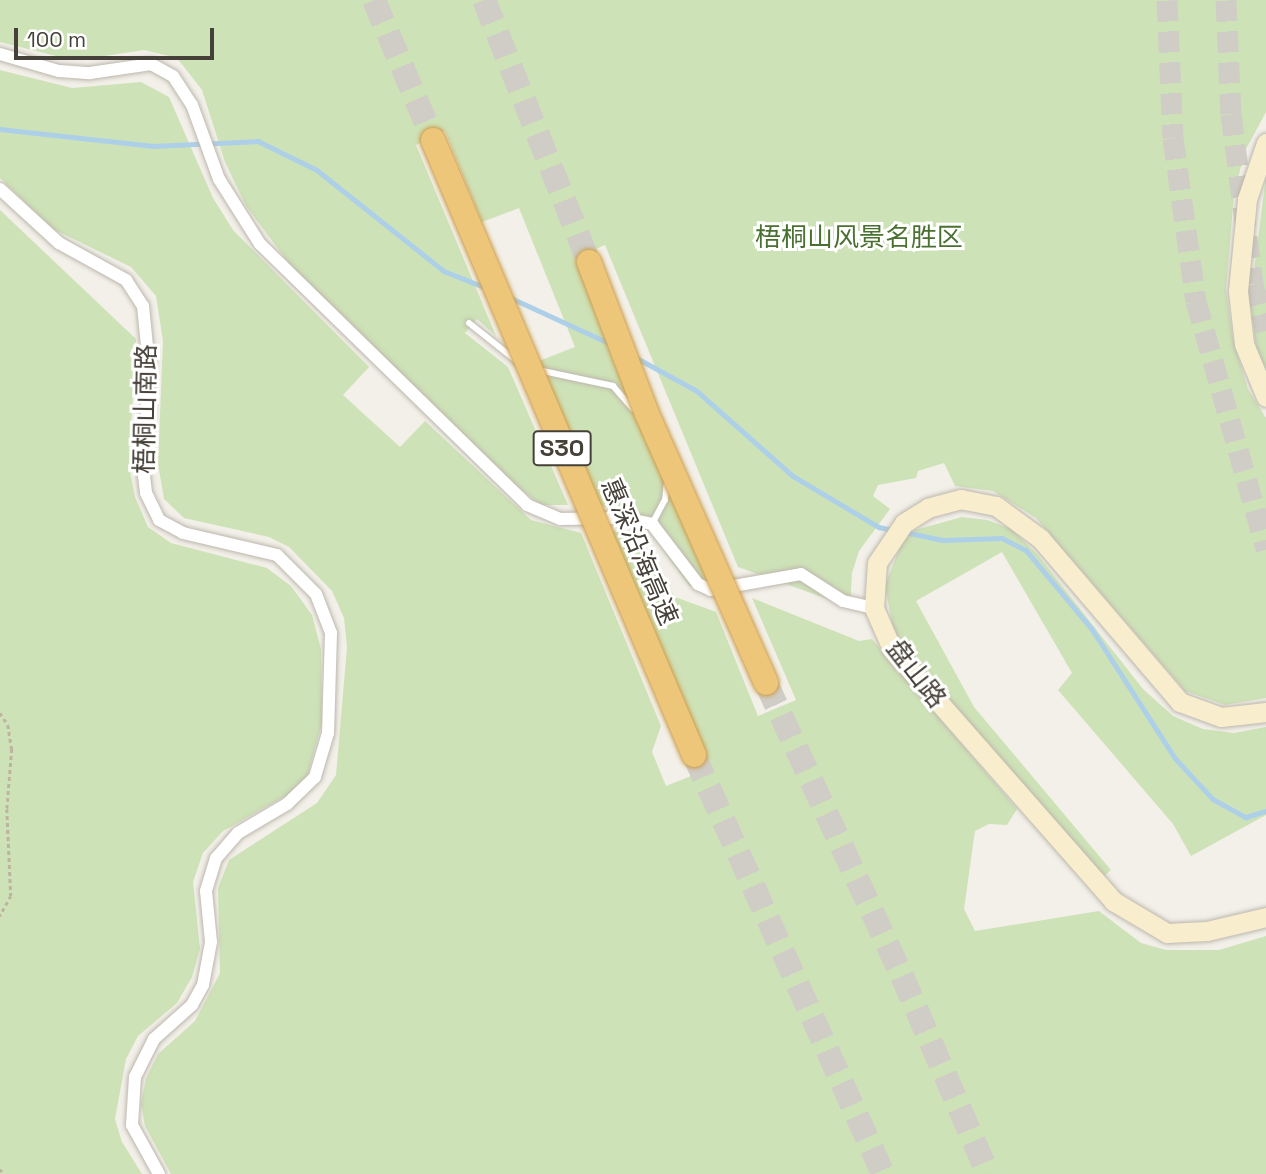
<!DOCTYPE html>
<html>
<head>
<meta charset="utf-8">
<style>
	body { margin:0 }
	#map { position:relative; width:1266px; height:1174px; overflow:hidden; background:#f2f0e9; font-family:"Space Grotesk","Noto Sans SC",sans-serif }
	div>[style] { position:absolute }
	[style*='--x'] { left:calc(var(--x)*1px); top:calc(var(--y)*1px); width:calc(var(--w)*1px); rotate:calc(var(--a)*1deg) }
	.green>* { inset:0; background:#cee2b7 }
	.stream>* { height:4.5px; margin:-2.25px; padding:0 2.25px; transform-origin:2.25px; border-radius:2.25px; background:#add0e8 }
	.primary-tunnel>* { height:21px; margin-top:-10.5px; transform-origin:0; background:repeating-linear-gradient(90deg,#cfcdc6 0 21px,transparent 0 31px) }
	.motorway-tunnel>* { height:24px; margin-top:-12px; transform-origin:0; background:repeating-linear-gradient(90deg,#cfcdc6 0 24px,transparent 0 36px) }
	.path>* { height:2.5px; margin-top:-1.25px; transform-origin:0; background:repeating-linear-gradient(90deg,#bdb3a0 0 3.5px,transparent 0 7px) }
	.roads { filter:drop-shadow(0 0 2px #bdb7ad) drop-shadow(0 0 2px #bdb7ad) }
	.service>* { height:6px; margin:-3px; padding:0 3px; transform-origin:3px; border-radius:3px; background:#fff }
	.minor>* { height:12px; margin:-6px; padding:0 6px; transform-origin:6px; border-radius:6px; background:#fff }
	.secondary>* { height:19px; margin:-9.5px; padding:0 9.5px; transform-origin:9.5px; border-radius:9.5px; background:#f8eecd }
	.bridges { filter:drop-shadow(0 0 2px #cb9c4b) drop-shadow(0 0 2px #cb9c4b) }
	.motorway-bridge>* { height:24px; margin:-12px; padding:0 12px; transform-origin:12px; border-radius:12px; background:#edc67a }
	span { translate:-50% -50%; white-space:nowrap; text-align:center; line-height:1.15; -webkit-text-stroke:6px #fff; paint-order:stroke }
	.shield-label span { padding:2px 5px; background:#fff; border:2px solid; border-radius:5px; -webkit-text-stroke-width:0 }
	.shield-label { font-size:24px; color:#454038; font-weight:700 }
	.park-label { font-size:26px; color:#4a7032 }
	.street-label { font-size:26px; color:#454038 }
	.scale { position:absolute; left:14px; top:28px; width:200px; height:32px; box-sizing:border-box; border:4px solid #454038; border-top:0; padding-left:9px; font-size:21px; line-height:24px; white-space:nowrap; color:#454038; -webkit-text-stroke:5px #fff; paint-order:stroke }
</style>
</head>
<body>
<div id="map">
	<div class="green">
		<i style="clip-path:polygon(0 0,1266px 0,1266px 112px,1245px 151px,1234px 194px,1226px 289px,1233px 339px,1248px 389px,1266px 418px,1266px 698px,1225px 705px,1185px 691px,1036px 518px,993px 491px,955px 486px,944px 463px,918px 471px,916px 478px,878px 485px,873px 496px,890px 509px,859px 551px,852px 573px,850px 607px,738px 567px,605px 245px,575px 258px,615px 366px,711px 590px,689px 586px,636px 512px,601px 506px,539px 361px,575px 347px,519px 208px,482px 222px,445px 131px,416px 145px,496px 336px,477px 319px,465px 333px,508px 367px,568px 505px,541px 505px,514px 484px,294px 270px,246px 206px,225px 162px,202px 90px,177px 58px,144px 50px,85px 59px,60px 57px,0 42px)"></i>
		<i style="clip-path:polygon(0 70px,72px 88px,141px 82px,169px 97px,213px 198px,233px 230px,369px 367px,343px 395px,400px 447px,425px 421px,531px 520px,581px 533px,661px 726px,652px 752px,666px 786px,711px 768px,610px 529px,631px 536px,642px 547px,675px 597px,716px 612px,758px 716px,796px 700px,752px 598px,859px 641px,872px 639px,1017px 809px,1007px 825px,989px 824px,975px 831px,964px 909px,975px 931px,1099px 911px,1141px 943px,1166px 950px,1219px 950px,1266px 936px,1266px 1174px,171px 1174px,145px 1126px,141px 1104px,146px 1078px,158px 1054px,195px 1021px,220px 973px,218px 888px,229px 860px,317px 803px,336px 775px,347px 647px,344px 618px,332px 591px,289px 547px,269px 537px,184px 518px,164px 499px,158px 464px,163px 341px,156px 296px,131px 267px,53px 229px,0 178px)"></i>
		<i style="clip-path:polygon(1266px 176px,1266px 370px,1256px 347px,1250px 302px)"></i>
		<i style="clip-path:polygon(0 210px,136px 339px,129px 466px,135px 497px,148px 527px,171px 543px,267px 568px,291px 586px,312px 615px,321px 649px,322px 723px,307px 777px,289px 794px,223px 831px,203px 853px,193px 882px,200px 949px,192px 977px,177px 1003px,138px 1036px,126px 1059px,115px 1119px,122px 1142px,142px 1174px,0 1174px)"></i>
		<i style="clip-path:polygon(962px 517px,987px 520px,1011px 529px,1037px 554px,1143px 689px,1173px 716px,1203px 729px,1234px 733px,1266px 727px,1266px 815px,1191px 856px,1173px 824px,1058px 690px,1072px 673px,1002px 552px,916px 601px,974px 707px,1111px 870px,1102px 878px,906px 650px,893px 629px,885px 585px,902px 542px,915px 530px)"></i>
	</div>
	<div class="stream">
		<i style="--x:0;--y:129;--w:154;--a:6.3"></i>
		<i style="--x:153;--y:146;--w:105;--a:-2.7"></i>
		<i style="--x:258;--y:141;--w:66;--a:26.2"></i>
		<i style="--x:317;--y:170;--w:162;--a:38.5"></i>
		<i style="--x:444;--y:271;--w:43;--a:21.8"></i>
		<i style="--x:509;--y:297;--w:110;--a:24.7"></i>
		<i style="--x:635;--y:357;--w:71;--a:28.7"></i>
		<i style="--x:697;--y:391;--w:128;--a:41.5"></i>
		<i style="--x:793;--y:476;--w:100;--a:30.7"></i>
		<i style="--x:879;--y:527;--w:14;--a:12"></i>
		<i style="--x:905;--y:532;--w:39;--a:12"></i>
		<i style="--x:943;--y:540;--w:59;--a:-1.9"></i>
		<i style="--x:1002;--y:538;--w:27;--a:27"></i>
		<i style="--x:1026;--y:550;--w:103;--a:50.1"></i>
		<i style="--x:1092;--y:629;--w:153;--a:57.2"></i>
		<i style="--x:1175;--y:758;--w:56;--a:47.2"></i>
		<i style="--x:1213;--y:799;--w:38;--a:29"></i>
		<i style="--x:1246;--y:817;--w:21;--a:-17"></i>
	</div>
	<div class="primary-tunnel">
		<i style="--x:1167;--y:0;--w:138;--a:87.5"></i>
		<i style="--x:1173;--y:138;--w:165;--a:82"></i>
		<i style="--x:1196;--y:301;--w:258;--a:74.2"></i>
		<i style="--x:1226;--y:0;--w:114;--a:87.5"></i>
		<i style="--x:1231;--y:114;--w:171;--a:82.6"></i>
		<i style="--x:1253;--y:284;--w:48;--a:74.2"></i>
	</div>
	<div class="motorway-tunnel">
		<i style="--x:374;--y:0;--w:152;--a:67.1"></i>
		<i style="--x:484;--y:0;--w:282;--a:68.2"></i>
		<i style="--x:766;--y:683;--w:323;--a:65.1"></i>
		<i style="--x:902;--y:976;--w:216;--a:66.5"></i>
		<i style="--x:694;--y:755;--w:460;--a:65.7"></i>
	</div>
	<div class="path">
		<i style="--x:0;--y:713;--w:14;--a:56"></i>
		<i style="--x:8;--y:725;--w:24;--a:81"></i>
		<i style="--x:12;--y:749;--w:60;--a:94.8"></i>
		<i style="--x:7;--y:809;--w:87;--a:87.4"></i>
		<i style="--x:11;--y:896;--w:23;--a:119"></i>
		<i style="--x:0;--y:1169;--w:6;--a:59"></i>
	</div>
	<div class="roads">
		<div class="service">
			<i style="--x:469;--y:323;--w:63;--a:38.5"></i>
			<i style="--x:538;--y:370;--w:77;--a:12"></i>
			<i style="--x:613;--y:386;--w:30;--a:49"></i>
			<i style="--x:652;--y:524;--w:27;--a:-62"></i>
			<i style="--x:665;--y:500;--w:19;--a:-84"></i>
		</div>
		<div class="minor">
			<i style="--x:0;--y:54;--w:61;--a:16.1"></i>
			<i style="--x:59;--y:71;--w:31;--a:4"></i>
			<i style="--x:90;--y:73;--w:62;--a:-8.4"></i>
			<i style="--x:151;--y:64;--w:25;--a:29"></i>
			<i style="--x:173;--y:76;--w:35;--a:57"></i>
			<i style="--x:192;--y:105;--w:79;--a:70"></i>
			<i style="--x:219;--y:179;--w:77;--a:57.8"></i>
			<i style="--x:260;--y:244;--w:373;--a:44.3"></i>
			<i style="--x:527;--y:505;--w:36;--a:23"></i>
			<i style="--x:560;--y:519;--w:62;--a:-0.9"></i>
			<i style="--x:622;--y:518;--w:31;--a:11"></i>
			<i style="--x:652;--y:524;--w:76;--a:52.5"></i>
			<i style="--x:698;--y:584;--w:14;--a:25"></i>
			<i style="--x:711;--y:590;--w:91;--a:-10.1"></i>
			<i style="--x:801;--y:574;--w:50;--a:32.7"></i>
			<i style="--x:843;--y:601;--w:32;--a:13"></i>
			<i style="--x:0;--y:189;--w:80;--a:42.5"></i>
			<i style="--x:59;--y:243;--w:77;--a:28.9"></i>
			<i style="--x:126;--y:280;--w:31;--a:57"></i>
			<i style="--x:143;--y:306;--w:60;--a:84.3"></i>
			<i style="--x:149;--y:366;--w:110;--a:92.6"></i>
			<i style="--x:144;--y:476;--w:17;--a:83"></i>
			<i style="--x:146;--y:493;--w:30;--a:64"></i>
			<i style="--x:159;--y:520;--w:27;--a:28"></i>
			<i style="--x:183;--y:533;--w:97;--a:13.2"></i>
			<i style="--x:277;--y:555;--w:55;--a:45"></i>
			<i style="--x:316;--y:594;--w:42;--a:69"></i>
			<i style="--x:331;--y:633;--w:100;--a:91.7"></i>
			<i style="--x:328;--y:733;--w:46;--a:106.5"></i>
			<i style="--x:315;--y:777;--w:39;--a:136"></i>
			<i style="--x:287;--y:804;--w:57;--a:149.4"></i>
			<i style="--x:238;--y:833;--w:33;--a:131"></i>
			<i style="--x:216;--y:858;--w:34;--a:107"></i>
			<i style="--x:206;--y:891;--w:51;--a:84.4"></i>
			<i style="--x:211;--y:942;--w:44;--a:100.5"></i>
			<i style="--x:203;--y:985;--w:23;--a:119"></i>
			<i style="--x:192;--y:1005;--w:51;--a:138.2"></i>
			<i style="--x:154;--y:1039;--w:42;--a:116.6"></i>
			<i style="--x:135;--y:1077;--w:48;--a:93.6"></i>
			<i style="--x:132;--y:1125;--w:56;--a:61.1"></i>
		</div>
		<div class="secondary">
			<i style="--x:1266;--y:143;--w:59;--a:108.7"></i>
			<i style="--x:1247;--y:199;--w:92;--a:95.6"></i>
			<i style="--x:1238;--y:291;--w:53;--a:83.5"></i>
			<i style="--x:1244;--y:344;--w:57;--a:67.5"></i>
			<i style="--x:1266;--y:712;--w:45;--a:173.7"></i>
			<i style="--x:1221;--y:717;--w:44;--a:-159.9"></i>
			<i style="--x:1180;--y:702;--w:214;--a:-130.5"></i>
			<i style="--x:1041;--y:539;--w:56;--a:-143.7"></i>
			<i style="--x:996;--y:506;--w:36;--a:-169"></i>
			<i style="--x:961;--y:499;--w:34;--a:165"></i>
			<i style="--x:928;--y:508;--w:28;--a:148"></i>
			<i style="--x:904;--y:523;--w:48;--a:124"></i>
			<i style="--x:877;--y:563;--w:45;--a:93.8"></i>
			<i style="--x:874;--y:608;--w:45;--a:66.3"></i>
			<i style="--x:892;--y:649;--w:335;--a:48.7"></i>
			<i style="--x:1113;--y:901;--w:63;--a:30.7"></i>
			<i style="--x:1167;--y:933;--w:40;--a:-2.9"></i>
			<i style="--x:1207;--y:931;--w:61;--a:-13.3"></i>
		</div>
	</div>
	<div class="bridges">
		<div class="motorway-bridge">
			<i style="--x:433;--y:140;--w:668;--a:67"></i>
			<i style="--x:589;--y:262;--w:163;--a:69.1"></i>
			<i style="--x:647;--y:414;--w:294;--a:66.1"></i>
		</div>
	</div>
	<div class="shield-label">
		<span style="left:562px;top:448px">S30</span>
	</div>
	<div class="park-label">
		<span style="left:859px;top:238px">梧桐山风景名胜区</span>
	</div>
	<div class="street-label">
		<span style="left:146px;top:409px;rotate:-89deg">梧桐山南路</span>
		<span style="left:639px;top:552px;rotate:67deg">惠深沿海高速</span>
		<span style="left:916px;top:674px;rotate:52deg">盘山路</span>
	</div>
	<div class="scale">100 m</div>
</div>
</body>
</html>
